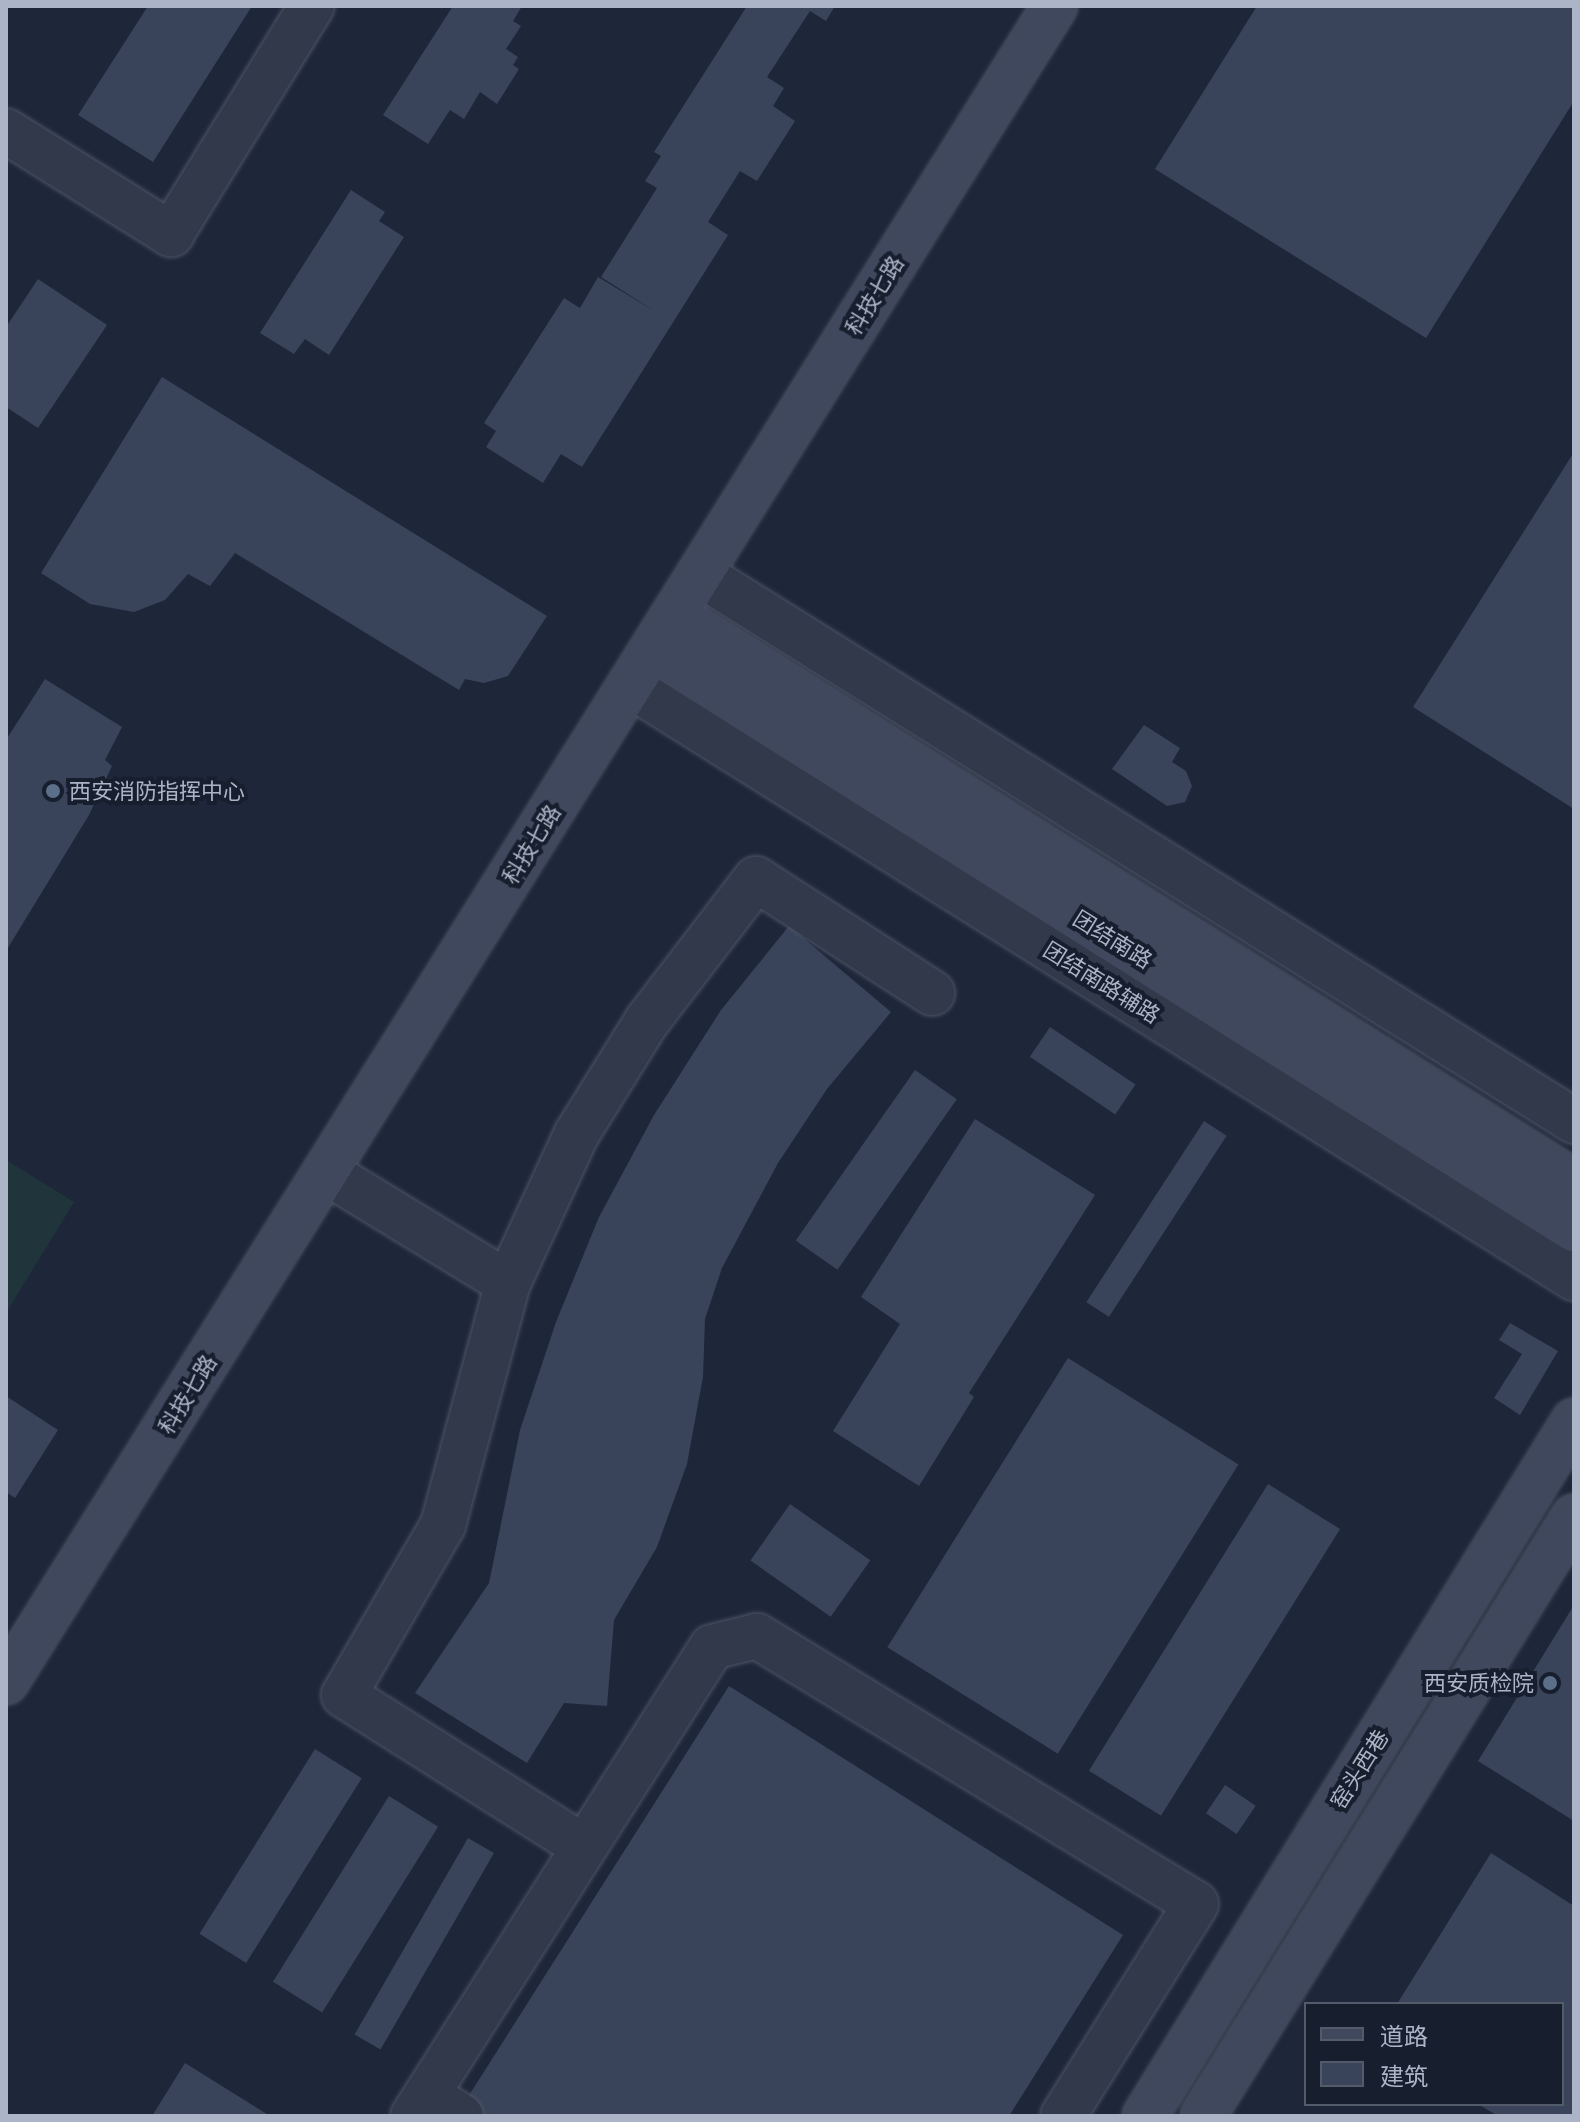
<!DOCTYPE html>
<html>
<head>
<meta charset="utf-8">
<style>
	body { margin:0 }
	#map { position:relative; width:1580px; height:2122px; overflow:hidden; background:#1e273a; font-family:Commissioner,"Noto Sans SC",sans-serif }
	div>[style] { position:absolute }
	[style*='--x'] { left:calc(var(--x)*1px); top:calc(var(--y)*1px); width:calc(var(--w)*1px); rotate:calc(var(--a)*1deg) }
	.green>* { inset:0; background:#20353b }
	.building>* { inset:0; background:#39435a; transform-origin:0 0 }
	.roads { filter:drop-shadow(0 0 2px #4c5465) drop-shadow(0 0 2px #4c5465) }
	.street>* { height:44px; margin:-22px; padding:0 22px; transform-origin:22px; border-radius:22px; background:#32394a }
	.secondary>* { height:44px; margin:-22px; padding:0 22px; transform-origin:22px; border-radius:22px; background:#3f485d }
	.dots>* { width:22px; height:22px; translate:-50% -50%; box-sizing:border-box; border:4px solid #171f2e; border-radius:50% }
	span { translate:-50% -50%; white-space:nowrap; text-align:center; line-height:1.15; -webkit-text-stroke:8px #171f2e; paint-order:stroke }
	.street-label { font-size:22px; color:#acb4c7 }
	.poi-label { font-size:22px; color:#acb4c7 }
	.left { translate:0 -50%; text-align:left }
	.right { translate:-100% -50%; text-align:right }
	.frame { position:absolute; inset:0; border:8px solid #acb4c7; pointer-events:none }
	.legend { position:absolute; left:1304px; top:2002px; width:260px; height:104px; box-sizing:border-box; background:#171f2e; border:2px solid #535b6b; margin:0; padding:10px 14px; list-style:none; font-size:24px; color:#acb4c7 }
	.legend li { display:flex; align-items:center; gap:16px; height:40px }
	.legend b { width:40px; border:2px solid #535b6b }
</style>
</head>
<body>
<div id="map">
	<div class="green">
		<i style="clip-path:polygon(6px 1160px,74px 1202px,6px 1313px)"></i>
	</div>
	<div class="building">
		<i style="clip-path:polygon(148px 6px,252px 6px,153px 162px,78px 115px)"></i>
		<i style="clip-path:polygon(453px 6px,522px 6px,513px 21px,521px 26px,506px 49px,518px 57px,513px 65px,519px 69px,497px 104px,480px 92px,464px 119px,450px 110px,428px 144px,383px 115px)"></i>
		<i style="clip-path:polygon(747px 6px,835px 6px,826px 21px,810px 11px,767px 77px,784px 88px,773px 106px,795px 121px,757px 181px,740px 171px,708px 222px,728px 235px,582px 467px,561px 454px,543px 483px,486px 447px,496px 431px,484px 423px,564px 298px,580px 308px,598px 277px,656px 312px,601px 277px,657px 188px,645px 181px,661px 156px,654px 152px)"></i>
		<i style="clip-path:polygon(1257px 6px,1574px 6px,1574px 101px,1426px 338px,1155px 169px)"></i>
		<i style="clip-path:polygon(351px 190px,385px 212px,379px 221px,404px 237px,329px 355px,305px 339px,294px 354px,260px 333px)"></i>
		<i style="clip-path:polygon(38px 279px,107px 325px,38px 428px,6px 407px,6px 327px)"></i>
		<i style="clip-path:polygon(162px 377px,547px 616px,508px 676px,484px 683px,465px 679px,459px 690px,235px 553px,210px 586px,188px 574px,165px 600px,134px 612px,90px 604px,41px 573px)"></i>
		<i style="clip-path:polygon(1574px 452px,1574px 809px,1413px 707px)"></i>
		<i style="clip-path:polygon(45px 679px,122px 727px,105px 760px,112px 766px,89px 815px,6px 951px,6px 740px)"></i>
		<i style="clip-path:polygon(1144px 725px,1180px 748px,1172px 762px,1186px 771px,1192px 786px,1185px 802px,1167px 806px,1112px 769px)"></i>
		<i style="clip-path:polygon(789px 926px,891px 1012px,827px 1089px,778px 1163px,722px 1268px,705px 1319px,703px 1377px,687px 1464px,657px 1547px,614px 1620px,607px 1706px,564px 1703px,527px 1763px,415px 1693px,489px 1583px,520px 1430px,556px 1322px,599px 1217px,654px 1115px,721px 1010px)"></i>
		<i style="left:1050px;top:1027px;width:103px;height:36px;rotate:34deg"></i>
		<i style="left:915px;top:1070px;width:51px;height:208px;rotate:35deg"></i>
		<i style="clip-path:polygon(975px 1119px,1095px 1195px,969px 1393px,974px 1397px,919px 1486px,833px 1431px,900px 1324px,861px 1297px)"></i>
		<i style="left:1204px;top:1121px;width:27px;height:216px;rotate:33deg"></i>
		<i style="clip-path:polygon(1510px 1323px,1558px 1351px,1520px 1415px,1494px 1398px,1522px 1354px,1499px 1340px)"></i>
		<i style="left:1068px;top:1358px;width:201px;height:341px;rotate:32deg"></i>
		<i style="clip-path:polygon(6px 1396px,58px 1430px,15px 1498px,6px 1492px)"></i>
		<i style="left:1268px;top:1484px;width:85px;height:338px;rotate:32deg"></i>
		<i style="left:790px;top:1504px;width:98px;height:69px;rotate:35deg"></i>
		<i style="clip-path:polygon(1574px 1605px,1574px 1821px,1478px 1761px)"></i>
		<i style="clip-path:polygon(729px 1686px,1123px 1935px,1009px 2116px,467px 2116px,459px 2111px)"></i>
		<i style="left:315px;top:1749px;width:55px;height:218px;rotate:32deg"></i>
		<i style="left:1225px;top:1785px;width:37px;height:34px;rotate:34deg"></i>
		<i style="left:389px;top:1796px;width:58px;height:219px;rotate:32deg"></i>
		<i style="left:468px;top:1838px;width:30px;height:227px;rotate:30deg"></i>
		<i style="clip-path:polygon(1491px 1853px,1574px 1906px,1574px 2116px,1498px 2116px,1478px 2104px,1562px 2104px,1562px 2004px,1397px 2004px)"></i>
		<i style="clip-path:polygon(185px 2063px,270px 2116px,152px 2116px)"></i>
	</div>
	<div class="roads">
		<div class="street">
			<i style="--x:6;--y:131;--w:195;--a:32"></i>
			<i style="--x:171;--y:234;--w:268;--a:-58.3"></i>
			<i style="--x:700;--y:574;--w:1031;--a:32.04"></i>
			<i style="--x:630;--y:685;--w:1115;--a:32.14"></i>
			<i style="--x:326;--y:1172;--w:213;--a:31.4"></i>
			<i style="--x:584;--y:1847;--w:284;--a:-147.7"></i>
			<i style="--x:344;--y:1695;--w:197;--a:-59.8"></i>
			<i style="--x:443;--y:1525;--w:251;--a:-75"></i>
			<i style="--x:508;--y:1283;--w:163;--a:-65.3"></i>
			<i style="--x:576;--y:1135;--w:134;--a:-58.1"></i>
			<i style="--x:647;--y:1021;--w:179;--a:-52.5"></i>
			<i style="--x:756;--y:879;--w:210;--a:32.9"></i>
			<i style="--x:427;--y:2095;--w:40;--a:32"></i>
			<i style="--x:413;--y:2116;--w:556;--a:-57.48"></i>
			<i style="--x:712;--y:1647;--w:46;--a:-13.7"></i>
			<i style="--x:757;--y:1636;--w:514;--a:31.4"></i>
			<i style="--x:1196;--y:1904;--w:250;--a:122.1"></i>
		</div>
		<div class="secondary">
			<i style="--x:674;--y:615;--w:1064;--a:32.21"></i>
			<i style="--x:653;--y:650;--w:1088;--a:32.16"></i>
			<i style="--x:6;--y:1682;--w:1977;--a:-57.96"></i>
			<i style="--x:1145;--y:2116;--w:817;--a:-58.31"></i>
			<i style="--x:1203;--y:2116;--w:705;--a:-58.23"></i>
		</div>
	</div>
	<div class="dots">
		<i style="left:53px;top:791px;background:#5c6f8a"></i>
		<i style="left:1550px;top:1683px;background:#5c6f8a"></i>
	</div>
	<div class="street-label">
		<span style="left:874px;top:295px;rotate:-58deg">科技七路</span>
		<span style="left:531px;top:844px;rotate:-58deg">科技七路</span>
		<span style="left:1113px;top:939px;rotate:32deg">团结南路</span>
		<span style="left:1102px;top:982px;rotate:32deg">团结南路辅路</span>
		<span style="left:187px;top:1394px;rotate:-58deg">科技七路</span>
		<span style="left:1359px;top:1769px;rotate:-58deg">窑头西巷</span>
	</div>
	<div class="poi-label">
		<span class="left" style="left:69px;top:791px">西安消防指挥中心</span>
		<span class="right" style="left:1534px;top:1683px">西安质检院</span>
	</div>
	<div class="frame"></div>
	<ul class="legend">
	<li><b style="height:10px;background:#3f485d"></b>道路</li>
	<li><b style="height:22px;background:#39435a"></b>建筑</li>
	</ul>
</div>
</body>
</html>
